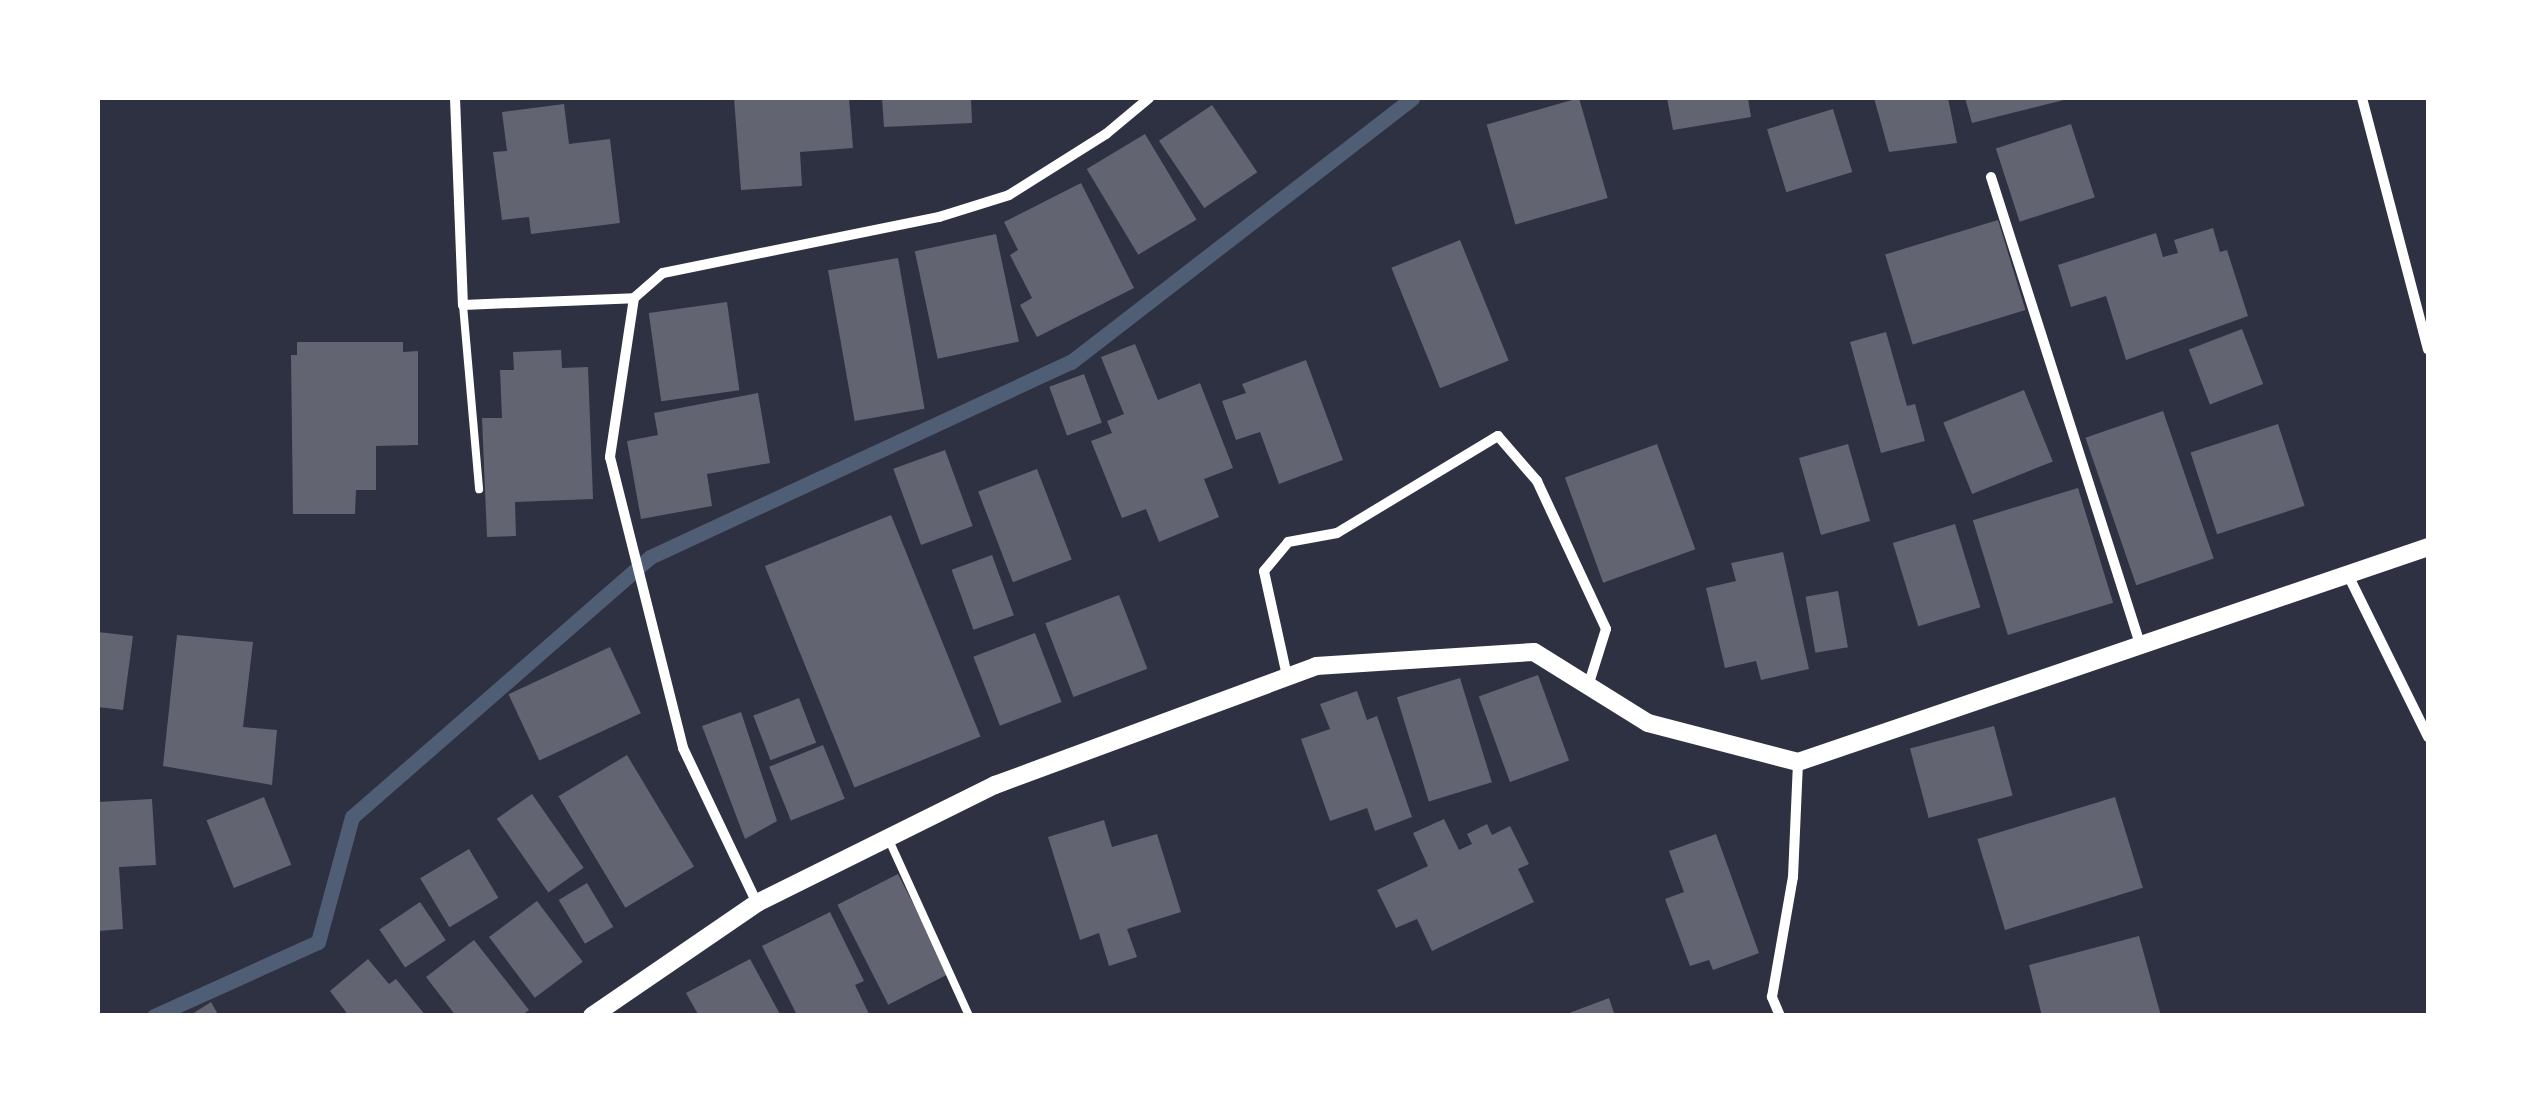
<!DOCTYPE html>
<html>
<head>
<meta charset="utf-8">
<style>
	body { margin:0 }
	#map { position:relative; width:2526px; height:1113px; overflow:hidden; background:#2d3142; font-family:Lato,sans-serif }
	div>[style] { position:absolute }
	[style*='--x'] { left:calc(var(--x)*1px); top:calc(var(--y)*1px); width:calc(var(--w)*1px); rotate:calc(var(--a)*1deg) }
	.stream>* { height:15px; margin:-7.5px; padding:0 7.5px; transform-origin:7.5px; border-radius:7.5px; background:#4f5d75 }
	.building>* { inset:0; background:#626471; transform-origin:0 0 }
	.service>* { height:8px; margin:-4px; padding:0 4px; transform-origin:4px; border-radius:4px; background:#fff }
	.minor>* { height:10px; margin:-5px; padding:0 5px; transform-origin:5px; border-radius:5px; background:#fff }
	.tertiary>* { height:18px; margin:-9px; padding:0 9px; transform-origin:9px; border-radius:9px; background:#fff }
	span { translate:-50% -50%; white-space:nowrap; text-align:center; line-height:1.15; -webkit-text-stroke:8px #fff; paint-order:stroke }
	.frame { position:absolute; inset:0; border:100px solid #fff; pointer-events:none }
</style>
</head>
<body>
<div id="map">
	<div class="stream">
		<i style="--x:154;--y:1016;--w:180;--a:-24.3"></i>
		<i style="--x:318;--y:942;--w:130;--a:-74.8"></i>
		<i style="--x:352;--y:817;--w:395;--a:-41.1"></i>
		<i style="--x:650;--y:557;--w:464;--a:-24.9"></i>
		<i style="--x:1071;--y:362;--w:431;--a:-37.7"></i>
	</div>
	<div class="building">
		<i style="clip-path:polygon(734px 98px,849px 98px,853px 148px,800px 152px,802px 186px,741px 190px)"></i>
		<i style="clip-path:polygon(882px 98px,971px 98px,972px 123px,884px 127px)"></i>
		<i style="left:1579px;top:98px;width:104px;height:96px;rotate:74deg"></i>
		<i style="clip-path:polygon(1667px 98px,1748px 98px,1751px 117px,1673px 130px)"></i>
		<i style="clip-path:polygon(1874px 98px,1948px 98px,1957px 143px,1889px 152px)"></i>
		<i style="clip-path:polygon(1965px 98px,2068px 98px,2068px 99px,1972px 123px)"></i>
		<i style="clip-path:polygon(564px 104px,569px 144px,610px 139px,620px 223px,531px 234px,529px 217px,502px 220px,493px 152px,507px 151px,502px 112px)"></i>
		<i style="left:1212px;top:105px;width:81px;height:64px;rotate:56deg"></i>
		<i style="left:1833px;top:109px;width:66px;height:69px;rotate:73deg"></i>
		<i style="left:2071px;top:124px;width:77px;height:79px;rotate:72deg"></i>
		<i style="left:1145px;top:134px;width:100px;height:68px;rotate:59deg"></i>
		<i style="clip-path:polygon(1081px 183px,1134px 288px,1037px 337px,1020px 305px,1032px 298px,1010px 255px,1018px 250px,1004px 222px)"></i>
		<i style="left:1998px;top:220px;width:94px;height:118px;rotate:73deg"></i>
		<i style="clip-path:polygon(2213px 228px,2220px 252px,2227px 250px,2248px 316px,2126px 360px,2106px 296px,2071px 307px,2058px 265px,2156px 233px,2163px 257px,2178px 253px,2174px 240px)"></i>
		<i style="left:996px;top:234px;width:110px;height:83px;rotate:78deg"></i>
		<i style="left:1460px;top:240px;width:130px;height:74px;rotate:68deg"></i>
		<i style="left:898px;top:258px;width:153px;height:71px;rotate:80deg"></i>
		<i style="left:727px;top:302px;width:89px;height:79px;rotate:82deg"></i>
		<i style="left:2242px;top:329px;width:59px;height:57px;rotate:69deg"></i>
		<i style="clip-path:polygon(1886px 332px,1907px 406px,1915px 404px,1925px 441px,1881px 453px,1850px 342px)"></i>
		<i style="clip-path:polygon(297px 342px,403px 342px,403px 352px,418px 351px,418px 445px,376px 446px,376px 490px,356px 490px,355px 514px,293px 514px,291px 355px,297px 355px)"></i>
		<i style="clip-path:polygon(1135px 344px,1158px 400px,1200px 383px,1233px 468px,1204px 479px,1219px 517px,1159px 542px,1146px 509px,1122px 518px,1091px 441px,1112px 433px,1107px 421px,1124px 414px,1101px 357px)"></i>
		<i style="clip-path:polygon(561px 350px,562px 368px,588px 367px,593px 499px,515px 502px,516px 536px,487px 537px,482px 418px,502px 418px,500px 370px,514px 370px,513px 352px)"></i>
		<i style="clip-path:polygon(1306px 360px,1343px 460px,1279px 484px,1260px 432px,1236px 440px,1222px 401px,1246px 393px,1242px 384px)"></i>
		<i style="left:1084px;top:374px;width:52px;height:37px;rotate:70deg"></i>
		<i style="left:2024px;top:390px;width:77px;height:87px;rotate:68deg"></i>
		<i style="clip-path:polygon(758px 393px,770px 463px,707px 474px,712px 506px,641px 519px,627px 441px,658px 435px,654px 413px)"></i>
		<i style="left:2163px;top:411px;width:156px;height:82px;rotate:71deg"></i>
		<i style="left:2278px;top:424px;width:86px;height:92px;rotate:72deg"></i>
		<i style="left:1657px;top:444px;width:112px;height:98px;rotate:70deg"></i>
		<i style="left:1848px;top:444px;width:80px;height:51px;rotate:74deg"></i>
		<i style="left:945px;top:450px;width:81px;height:55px;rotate:70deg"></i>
		<i style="left:1037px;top:469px;width:97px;height:63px;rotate:69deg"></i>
		<i style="left:2078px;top:488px;width:120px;height:110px;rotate:73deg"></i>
		<i style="left:891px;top:515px;width:239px;height:136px;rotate:68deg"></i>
		<i style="left:1955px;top:524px;width:87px;height:65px;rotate:73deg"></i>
		<i style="clip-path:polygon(1783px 552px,1809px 669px,1761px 680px,1756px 661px,1725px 668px,1706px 588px,1736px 581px,1731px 563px)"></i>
		<i style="left:992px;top:555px;width:64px;height:43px;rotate:70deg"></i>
		<i style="left:1838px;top:591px;width:57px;height:33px;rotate:80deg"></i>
		<i style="left:1119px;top:595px;width:79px;height:79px;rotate:69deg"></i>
		<i style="clip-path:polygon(98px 632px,133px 636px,123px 710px,98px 707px)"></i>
		<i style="left:1035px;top:633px;width:74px;height:66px;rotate:69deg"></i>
		<i style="clip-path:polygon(177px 635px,253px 642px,243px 727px,277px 730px,272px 785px,163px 766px)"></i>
		<i style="left:610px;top:647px;width:73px;height:112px;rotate:65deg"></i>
		<i style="left:1538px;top:675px;width:91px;height:63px;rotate:70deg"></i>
		<i style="left:1460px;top:678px;width:109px;height:66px;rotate:73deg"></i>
		<i style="clip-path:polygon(1357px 691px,1367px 720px,1377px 716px,1412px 817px,1375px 831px,1367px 808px,1330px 821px,1301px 739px,1330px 729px,1320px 704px)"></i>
		<i style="left:799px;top:698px;width:48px;height:49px;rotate:69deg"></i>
		<i style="clip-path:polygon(741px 712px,777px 821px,745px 839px,702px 726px)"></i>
		<i style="left:1994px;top:726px;width:72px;height:87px;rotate:75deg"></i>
		<i style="left:823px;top:745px;width:58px;height:58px;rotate:68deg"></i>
		<i style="left:627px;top:755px;width:130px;height:80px;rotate:59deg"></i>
		<i style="left:532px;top:794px;width:90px;height:43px;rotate:55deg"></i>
		<i style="left:264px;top:797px;width:73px;height:62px;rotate:68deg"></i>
		<i style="left:2115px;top:797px;width:95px;height:144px;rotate:73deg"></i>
		<i style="clip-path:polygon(152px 799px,156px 865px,119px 867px,123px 929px,98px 931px,98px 802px)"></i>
		<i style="clip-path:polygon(1444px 819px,1459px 850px,1472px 844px,1467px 834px,1487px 824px,1492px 835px,1510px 826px,1529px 864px,1518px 869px,1534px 902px,1432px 951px,1417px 919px,1396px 928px,1377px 890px,1428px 866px,1413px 833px)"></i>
		<i style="clip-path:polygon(1104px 820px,1112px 847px,1157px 834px,1181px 912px,1127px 929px,1137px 957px,1109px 966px,1099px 933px,1080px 940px,1048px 837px)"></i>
		<i style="clip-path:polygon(1716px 834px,1759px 953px,1713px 970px,1709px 960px,1690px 966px,1665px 899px,1684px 892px,1669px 851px)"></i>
		<i style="left:469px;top:849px;width:57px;height:57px;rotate:59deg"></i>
		<i style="left:898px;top:874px;width:112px;height:68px;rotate:63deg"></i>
		<i style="left:587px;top:883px;width:51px;height:33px;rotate:59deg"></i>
		<i style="left:537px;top:901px;width:76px;height:60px;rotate:53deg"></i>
		<i style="left:420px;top:902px;width:46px;height:49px;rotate:56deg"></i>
		<i style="clip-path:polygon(830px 912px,864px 981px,855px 985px,870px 1016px,797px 1015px,762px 946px)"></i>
		<i style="clip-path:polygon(2139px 936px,2161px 1016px,2042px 1016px,2029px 965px)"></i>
		<i style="clip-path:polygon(474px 940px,529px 1010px,521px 1016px,456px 1016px,426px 977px)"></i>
		<i style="clip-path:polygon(368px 959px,389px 984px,396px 979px,426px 1016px,349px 1016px,330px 991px)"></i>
		<i style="clip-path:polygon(750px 959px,781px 1016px,699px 1016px,686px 993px)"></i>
		<i style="clip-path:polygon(1609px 998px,1615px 1016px,1564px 1016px,1564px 1015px)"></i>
		<i style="clip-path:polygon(211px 1002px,219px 1016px,189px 1016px)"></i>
	</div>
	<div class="service">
		<i style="--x:463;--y:305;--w:185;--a:85"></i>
		<i style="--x:888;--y:838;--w:196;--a:65.5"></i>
	</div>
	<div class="minor">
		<i style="--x:455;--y:98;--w:207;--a:87.8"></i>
		<i style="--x:463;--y:305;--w:171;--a:-2.3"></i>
		<i style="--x:634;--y:298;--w:161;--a:98.6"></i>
		<i style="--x:610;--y:457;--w:300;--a:75.9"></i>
		<i style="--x:683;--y:748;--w:172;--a:64.5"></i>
		<i style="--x:2362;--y:98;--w:260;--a:75.3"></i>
		<i style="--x:1991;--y:177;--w:494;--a:72.3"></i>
		<i style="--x:634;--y:298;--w:38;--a:-41"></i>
		<i style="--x:663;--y:273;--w:282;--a:-11.5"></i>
		<i style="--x:939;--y:217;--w:73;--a:-17.4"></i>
		<i style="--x:1009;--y:195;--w:115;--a:-32.2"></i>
		<i style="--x:1106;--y:134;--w:56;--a:-39.9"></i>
		<i style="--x:2348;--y:575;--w:181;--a:63.7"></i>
		<i style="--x:1287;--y:676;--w:107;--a:-102.4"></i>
		<i style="--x:1264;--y:571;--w:38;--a:-50"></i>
		<i style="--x:1288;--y:542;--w:50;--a:-10.4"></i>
		<i style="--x:1337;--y:533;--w:188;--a:-31.1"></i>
		<i style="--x:1498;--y:436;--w:60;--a:49.1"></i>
		<i style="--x:1537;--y:481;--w:163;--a:65"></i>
		<i style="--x:1606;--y:629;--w:60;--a:107.5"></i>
		<i style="--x:1780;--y:1016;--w:21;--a:-113"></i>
		<i style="--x:1772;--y:997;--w:122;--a:-80.1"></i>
		<i style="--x:1793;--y:877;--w:115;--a:-87.5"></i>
	</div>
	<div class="tertiary">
		<i style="--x:592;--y:1016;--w:200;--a:-34.4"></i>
		<i style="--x:757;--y:903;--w:266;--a:-26.4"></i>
		<i style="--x:995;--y:785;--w:342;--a:-20.3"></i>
		<i style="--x:1316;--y:666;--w:218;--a:-3.7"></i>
		<i style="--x:1534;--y:652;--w:134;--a:31.9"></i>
		<i style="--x:1648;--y:723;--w:155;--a:14.6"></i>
		<i style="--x:1798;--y:762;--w:666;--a:-18.84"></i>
	</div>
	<div class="frame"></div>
</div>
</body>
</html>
